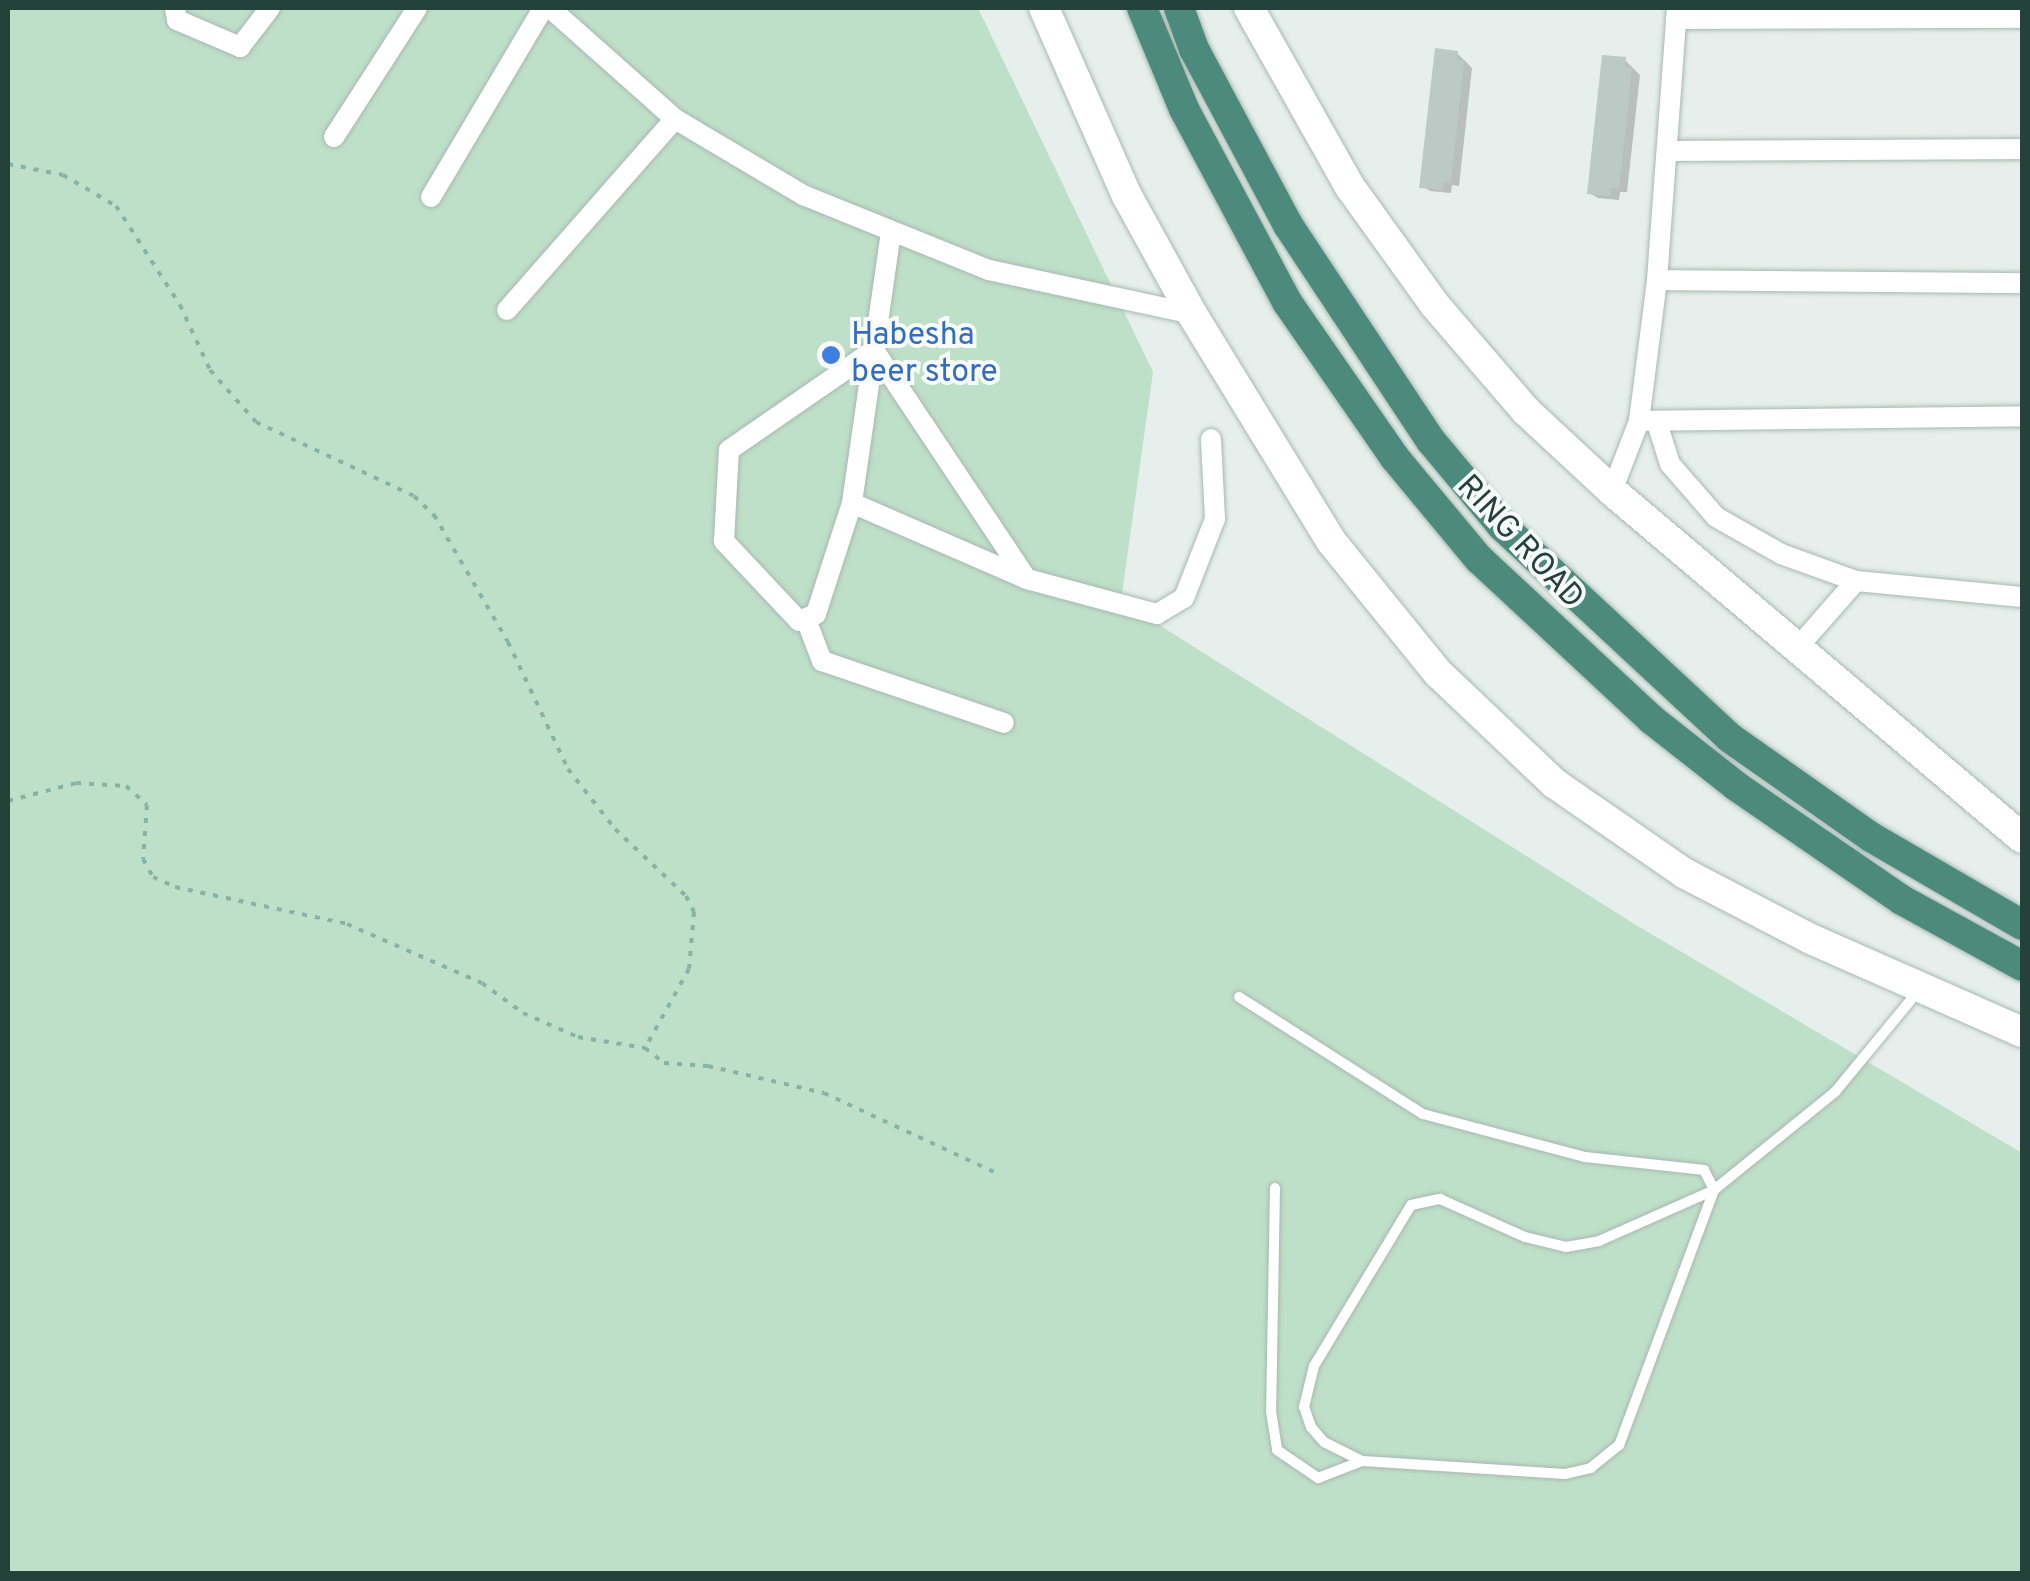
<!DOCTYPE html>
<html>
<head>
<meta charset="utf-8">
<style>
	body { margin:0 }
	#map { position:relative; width:2030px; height:1581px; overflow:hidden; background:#e6efeb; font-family:Overpass,sans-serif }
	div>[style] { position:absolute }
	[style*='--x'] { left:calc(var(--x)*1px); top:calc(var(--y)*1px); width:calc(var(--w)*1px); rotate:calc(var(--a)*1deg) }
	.green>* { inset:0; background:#bfe0c8 }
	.shadow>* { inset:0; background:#0003 }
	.building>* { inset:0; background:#bbcac4 }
	.path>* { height:4px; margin-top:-2px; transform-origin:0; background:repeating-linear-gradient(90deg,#86b3a5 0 5px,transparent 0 13px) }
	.roads { filter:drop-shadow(0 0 2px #a8b8b2) drop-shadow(0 0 2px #a8b8b2) }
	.service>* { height:10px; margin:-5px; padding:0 5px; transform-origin:5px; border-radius:5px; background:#fff }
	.minor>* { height:20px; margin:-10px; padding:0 10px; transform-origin:10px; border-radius:10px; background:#fff }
	.secondary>* { height:30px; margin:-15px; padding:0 15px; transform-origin:15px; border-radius:15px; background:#fff }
	.trunk>* { height:30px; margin:-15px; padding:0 15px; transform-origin:15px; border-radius:15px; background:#4c8a7c }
	.dots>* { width:28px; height:28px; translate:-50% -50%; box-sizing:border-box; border:5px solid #f7fbf9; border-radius:50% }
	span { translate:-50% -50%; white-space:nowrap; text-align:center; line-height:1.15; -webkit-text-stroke:8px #f7fbf9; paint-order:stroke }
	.shop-label { font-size:32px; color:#366cbe }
	.left { translate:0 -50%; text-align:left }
	.street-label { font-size:32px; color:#24423a }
	.frame { position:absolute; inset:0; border:10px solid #24423a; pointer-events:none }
</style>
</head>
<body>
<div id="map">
	<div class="green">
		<i style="clip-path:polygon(8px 8px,978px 8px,1153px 372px,1121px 601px,1636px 925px,2022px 1153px,2022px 1573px,8px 1574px)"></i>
	</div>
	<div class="shadow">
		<i style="clip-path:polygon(1457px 53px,1472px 68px,1459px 186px,1452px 185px,1451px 193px,1430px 191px,1422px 186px)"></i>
		<i style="clip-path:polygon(1625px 60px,1640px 75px,1627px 192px,1620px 192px,1619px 200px,1598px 198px,1589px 193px)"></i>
	</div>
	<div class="building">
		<i style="clip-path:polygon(1435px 48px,1458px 51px,1457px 60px,1464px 61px,1451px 182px,1444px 181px,1443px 190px,1419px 188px)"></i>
		<i style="clip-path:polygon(1602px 55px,1626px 57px,1625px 67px,1632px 68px,1619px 189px,1611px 188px,1610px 196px,1587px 194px)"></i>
	</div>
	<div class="path">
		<i style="--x:8;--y:164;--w:56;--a:11.3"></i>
		<i style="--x:63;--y:175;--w:61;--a:30.3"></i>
		<i style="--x:116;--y:206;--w:118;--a:57.1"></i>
		<i style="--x:180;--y:305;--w:72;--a:65.2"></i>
		<i style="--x:210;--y:370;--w:69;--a:48.5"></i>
		<i style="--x:256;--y:422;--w:174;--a:25.1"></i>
		<i style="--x:414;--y:496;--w:28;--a:44"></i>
		<i style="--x:434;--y:515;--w:147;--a:59.8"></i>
		<i style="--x:508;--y:642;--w:140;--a:64.7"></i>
		<i style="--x:568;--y:769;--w:76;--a:51.9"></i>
		<i style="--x:615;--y:829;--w:98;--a:43.3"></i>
		<i style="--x:686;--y:896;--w:18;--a:63"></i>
		<i style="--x:694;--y:912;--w:57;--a:95"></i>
		<i style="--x:689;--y:969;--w:90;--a:119.1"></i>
		<i style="--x:8;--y:801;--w:70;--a:-14.8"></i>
		<i style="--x:76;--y:783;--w:50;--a:3.4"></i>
		<i style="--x:126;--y:786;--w:28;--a:42"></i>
		<i style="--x:147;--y:805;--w:54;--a:94.2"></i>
		<i style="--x:143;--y:859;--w:21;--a:61"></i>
		<i style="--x:153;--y:877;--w:24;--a:24"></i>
		<i style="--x:175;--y:887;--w:176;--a:12.1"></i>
		<i style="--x:347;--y:924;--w:147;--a:23.6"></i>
		<i style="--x:482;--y:983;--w:51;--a:36.2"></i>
		<i style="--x:523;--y:1013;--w:60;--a:23.6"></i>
		<i style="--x:578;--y:1037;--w:68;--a:9.3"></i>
		<i style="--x:645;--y:1048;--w:24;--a:38"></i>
		<i style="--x:664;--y:1063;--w:44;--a:3.9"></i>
		<i style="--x:708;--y:1066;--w:119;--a:13.1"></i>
		<i style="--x:824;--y:1093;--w:187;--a:24.9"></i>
	</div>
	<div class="roads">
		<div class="service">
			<i style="--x:1239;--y:997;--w:218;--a:32.5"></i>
			<i style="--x:1423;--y:1114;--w:168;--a:14.9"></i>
			<i style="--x:1585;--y:1157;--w:120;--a:6.2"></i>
			<i style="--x:1704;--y:1170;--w:22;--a:63"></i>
			<i style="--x:1714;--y:1190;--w:272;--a:110.4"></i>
			<i style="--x:1619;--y:1445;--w:36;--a:141"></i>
			<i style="--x:1591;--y:1468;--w:27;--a:167"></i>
			<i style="--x:1565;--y:1474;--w:203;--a:-176.3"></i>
			<i style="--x:1362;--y:1461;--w:42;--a:-153.4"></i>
			<i style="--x:1324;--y:1442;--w:20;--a:-131"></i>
			<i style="--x:1311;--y:1427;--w:21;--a:-109"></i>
			<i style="--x:1304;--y:1407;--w:42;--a:-76.3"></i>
			<i style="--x:1314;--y:1366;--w:188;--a:-58.9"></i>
			<i style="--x:1411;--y:1205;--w:30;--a:-12"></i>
			<i style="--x:1440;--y:1199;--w:93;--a:24.1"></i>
			<i style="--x:1525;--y:1237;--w:42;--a:13.7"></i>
			<i style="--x:1566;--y:1247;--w:34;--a:-10"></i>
			<i style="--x:1599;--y:1241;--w:126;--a:-23.9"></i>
			<i style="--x:1714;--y:1190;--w:156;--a:-39"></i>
			<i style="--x:1835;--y:1092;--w:132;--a:-50.5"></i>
			<i style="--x:1275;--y:1188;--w:223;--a:91"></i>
			<i style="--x:1271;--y:1411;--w:39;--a:81"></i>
			<i style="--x:1277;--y:1450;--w:50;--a:34.3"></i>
			<i style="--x:1318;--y:1478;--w:47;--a:-21.1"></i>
		</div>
		<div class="minor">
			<i style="--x:175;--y:8;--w:12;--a:81"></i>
			<i style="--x:177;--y:20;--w:69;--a:23.2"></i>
			<i style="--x:240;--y:47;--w:49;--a:-52.4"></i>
			<i style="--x:550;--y:8;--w:167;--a:41.6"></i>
			<i style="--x:675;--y:119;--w:149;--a:30.7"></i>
			<i style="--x:803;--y:195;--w:201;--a:22"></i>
			<i style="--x:989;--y:270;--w:208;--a:12.2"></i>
			<i style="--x:1676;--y:19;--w:346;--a:-0.2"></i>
			<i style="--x:334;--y:137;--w:153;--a:-57.2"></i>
			<i style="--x:1667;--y:151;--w:355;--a:-0.3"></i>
			<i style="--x:431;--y:197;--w:220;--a:-59.3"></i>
			<i style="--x:891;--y:232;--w:119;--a:98.2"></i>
			<i style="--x:874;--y:350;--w:155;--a:98.2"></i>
			<i style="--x:852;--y:503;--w:117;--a:108"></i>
			<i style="--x:816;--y:614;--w:18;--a:158"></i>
			<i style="--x:799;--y:621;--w:110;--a:-133.2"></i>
			<i style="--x:724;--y:541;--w:91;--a:-86.9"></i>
			<i style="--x:729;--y:450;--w:176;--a:-34.6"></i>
			<i style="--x:874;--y:350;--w:275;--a:56.3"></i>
			<i style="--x:1657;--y:280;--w:365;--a:0.5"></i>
			<i style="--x:507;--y:310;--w:254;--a:-48.7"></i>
			<i style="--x:1639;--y:421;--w:383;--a:-0.7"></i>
			<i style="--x:1657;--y:423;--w:43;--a:72.4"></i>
			<i style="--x:1670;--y:464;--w:70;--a:49"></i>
			<i style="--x:1716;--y:517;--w:75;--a:29.6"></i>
			<i style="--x:1781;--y:554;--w:80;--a:19.8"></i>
			<i style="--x:1612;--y:491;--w:75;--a:-68.9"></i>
			<i style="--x:1639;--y:421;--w:142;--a:-82.7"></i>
			<i style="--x:1657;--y:280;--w:273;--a:-85.8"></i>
			<i style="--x:852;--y:503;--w:191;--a:23.5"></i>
			<i style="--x:1027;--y:579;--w:135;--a:15.1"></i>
			<i style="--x:1157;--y:614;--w:31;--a:-31"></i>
			<i style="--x:1184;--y:598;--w:85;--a:-68.6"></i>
			<i style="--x:1215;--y:519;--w:80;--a:-92.9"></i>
			<i style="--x:807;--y:622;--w:42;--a:69"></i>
			<i style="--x:822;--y:661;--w:192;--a:18.8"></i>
			<i style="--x:1799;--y:646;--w:86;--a:-48.8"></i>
			<i style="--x:1856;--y:581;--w:167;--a:5.5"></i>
		</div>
		<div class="secondary">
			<i style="--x:1044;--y:8;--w:203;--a:66.2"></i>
			<i style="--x:1126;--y:194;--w:137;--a:61.2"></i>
			<i style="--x:1192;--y:314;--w:266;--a:58.5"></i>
			<i style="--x:1331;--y:541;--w:170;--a:51"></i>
			<i style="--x:1438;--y:673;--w:160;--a:43.5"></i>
			<i style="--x:1554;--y:783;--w:158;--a:34.7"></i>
			<i style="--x:1684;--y:873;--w:143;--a:27.5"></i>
			<i style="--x:1811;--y:939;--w:231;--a:23.8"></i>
			<i style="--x:1249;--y:8;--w:206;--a:60.6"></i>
			<i style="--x:1350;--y:187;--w:144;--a:54.3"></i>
			<i style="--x:1434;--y:304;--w:141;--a:49.3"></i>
			<i style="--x:1526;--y:411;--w:117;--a:42.9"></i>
			<i style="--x:1612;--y:491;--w:537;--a:40.24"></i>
		</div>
		<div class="trunk">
			<i style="--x:1142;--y:8;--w:109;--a:67.4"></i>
			<i style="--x:1184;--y:109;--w:219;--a:61.9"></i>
			<i style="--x:1287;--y:302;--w:190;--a:55.3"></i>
			<i style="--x:1395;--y:458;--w:131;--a:50.3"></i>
			<i style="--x:1479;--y:559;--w:235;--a:42.9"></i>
			<i style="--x:1651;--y:719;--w:108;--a:38.2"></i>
			<i style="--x:1736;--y:786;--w:201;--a:34.5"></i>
			<i style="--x:1902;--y:900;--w:137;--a:28.8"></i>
			<i style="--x:1179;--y:8;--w:44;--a:69.9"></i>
			<i style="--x:1194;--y:49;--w:200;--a:61.9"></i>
			<i style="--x:1288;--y:225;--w:259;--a:56.5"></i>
			<i style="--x:1431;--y:441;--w:111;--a:50.1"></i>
			<i style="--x:1502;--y:526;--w:311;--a:42.9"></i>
			<i style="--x:1730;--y:738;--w:172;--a:35.1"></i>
			<i style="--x:1871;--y:837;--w:175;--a:30.2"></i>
		</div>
	</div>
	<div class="dots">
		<i style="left:831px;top:355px;background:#3f7fe0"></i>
	</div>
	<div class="shop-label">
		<span class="left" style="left:851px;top:355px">Habesha<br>beer store</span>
	</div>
	<div class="street-label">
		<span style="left:1519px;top:543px;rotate:47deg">RING ROAD</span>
	</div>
	<div class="frame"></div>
</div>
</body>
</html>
